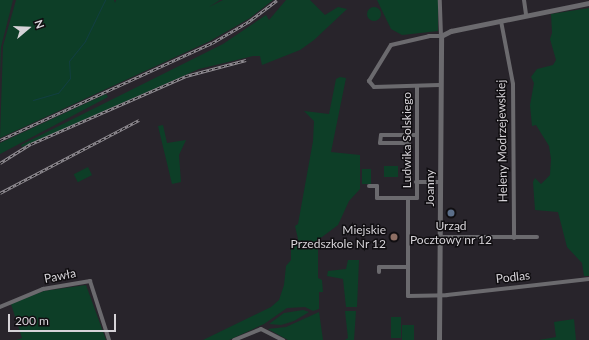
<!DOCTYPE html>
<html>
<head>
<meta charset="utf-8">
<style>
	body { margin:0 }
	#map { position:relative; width:589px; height:340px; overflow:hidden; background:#28242b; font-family:Lato,sans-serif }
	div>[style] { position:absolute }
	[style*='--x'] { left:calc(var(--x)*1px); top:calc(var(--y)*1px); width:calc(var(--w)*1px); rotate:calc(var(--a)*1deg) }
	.green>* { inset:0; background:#0d3e27; transform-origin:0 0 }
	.round { border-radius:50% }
	.stream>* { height:1px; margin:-0.5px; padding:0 0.5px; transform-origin:0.5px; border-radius:0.5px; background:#123f41 }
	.minor>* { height:4px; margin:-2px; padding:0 2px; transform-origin:2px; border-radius:2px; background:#6b6a6e }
	.tertiary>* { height:4.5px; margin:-2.25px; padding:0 2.25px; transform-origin:2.25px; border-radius:2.25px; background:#6b6a6e }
	.rail>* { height:2.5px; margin-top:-1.25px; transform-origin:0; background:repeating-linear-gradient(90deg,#100e11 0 3px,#938f95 0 6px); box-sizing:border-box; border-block:1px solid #938f95 }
	.dots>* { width:11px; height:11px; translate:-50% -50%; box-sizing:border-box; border:2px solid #100e11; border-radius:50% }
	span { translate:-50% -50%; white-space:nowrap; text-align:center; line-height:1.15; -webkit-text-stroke:3px #100e11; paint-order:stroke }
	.street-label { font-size:12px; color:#d6d3d8 }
	.poi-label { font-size:12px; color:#d6d3d8 }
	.right { translate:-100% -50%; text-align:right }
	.north { position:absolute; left:8px; top:8px; width:40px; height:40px; -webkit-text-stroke:3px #100e11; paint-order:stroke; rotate:71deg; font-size:11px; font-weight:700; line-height:16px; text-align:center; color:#d6d3d8 }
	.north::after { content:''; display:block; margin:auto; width:14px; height:18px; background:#d6d3d8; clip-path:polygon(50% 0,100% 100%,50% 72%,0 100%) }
	.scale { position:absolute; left:8px; top:314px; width:108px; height:18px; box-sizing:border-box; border:2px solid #d6d3d8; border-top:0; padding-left:5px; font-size:12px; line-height:14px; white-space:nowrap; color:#d6d3d8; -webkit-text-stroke:3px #100e11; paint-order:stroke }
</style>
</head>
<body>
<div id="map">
	<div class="green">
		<i style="clip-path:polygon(0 0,13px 0,1px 47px,0 75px)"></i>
		<i style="clip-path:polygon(16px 0,114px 0,115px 3px,116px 0,220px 0,209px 7px,223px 0,273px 0,250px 18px,210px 41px,0 138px,3px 46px)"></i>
		<i style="clip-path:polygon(286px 0,310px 0,325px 15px,338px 7px,347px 9px,314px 40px,300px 50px,262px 65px,260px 56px,253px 56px,199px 69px,22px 147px,21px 145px,223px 44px,266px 15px,269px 20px)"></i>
		<i style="clip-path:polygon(377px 0,438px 0,438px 31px,402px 35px,391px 29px)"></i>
		<i class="round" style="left:367px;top:7px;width:14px;height:14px"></i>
		<i style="clip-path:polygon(589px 8px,589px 276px,584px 276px,582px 263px,567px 247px,558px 212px,535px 210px,533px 182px,535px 178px,541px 184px,550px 175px,551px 159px,549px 146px,536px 125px,532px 126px,530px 105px,534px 83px,531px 77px,537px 69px,553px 65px,556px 60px,550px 39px,552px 33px,551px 14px)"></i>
		<i style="clip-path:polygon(340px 77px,346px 78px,331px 152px,360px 155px,360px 189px,349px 201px,338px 225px,318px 240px,318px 278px,322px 280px,323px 292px,319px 292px,319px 309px,313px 311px,305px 307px,287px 308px,264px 324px,229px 340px,203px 340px,271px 307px,279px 300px,284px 285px,286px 266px,291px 260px,291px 247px,295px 246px,298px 239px,295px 226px,298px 224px,313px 141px,314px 121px,304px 111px,329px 114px,336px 79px)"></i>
		<i style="clip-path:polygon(106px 94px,108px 97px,0 154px,0 143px)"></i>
		<i style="clip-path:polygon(163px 125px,167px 143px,186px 140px,179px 155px,181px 182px,172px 184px,158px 126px)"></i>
		<i style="left:384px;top:166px;width:14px;height:11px"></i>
		<i style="left:88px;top:167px;width:9px;height:16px;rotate:63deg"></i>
		<i style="left:362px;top:169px;width:9px;height:15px"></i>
		<i style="clip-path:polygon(348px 260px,359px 260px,357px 307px,346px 307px,343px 279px,327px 276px,328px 271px,346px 269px)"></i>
		<i style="clip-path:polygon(86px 285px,106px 340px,16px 340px,22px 338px,11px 304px,44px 291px)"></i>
		<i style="clip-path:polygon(303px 310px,309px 312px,294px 321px,281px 325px,269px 324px,284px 313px)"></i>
		<i style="clip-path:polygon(345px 311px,356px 311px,354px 340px,345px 340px,348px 338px)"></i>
		<i style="clip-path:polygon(319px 312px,323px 340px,288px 340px,268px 329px,286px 327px)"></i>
		<i style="left:391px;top:317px;width:10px;height:21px"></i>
		<i style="clip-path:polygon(574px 319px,576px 340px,539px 340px,556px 337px,554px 322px)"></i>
		<i style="left:402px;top:325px;width:12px;height:15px"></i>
	</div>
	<div class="stream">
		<i style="--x:33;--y:100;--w:26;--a:-16"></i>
		<i style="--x:58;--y:93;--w:19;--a:-51"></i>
		<i style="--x:70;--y:78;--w:17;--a:-93"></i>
		<i style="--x:69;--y:61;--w:26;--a:-51"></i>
		<i style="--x:85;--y:41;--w:46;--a:-64"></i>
	</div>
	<div class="minor">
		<i style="--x:524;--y:0;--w:15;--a:82"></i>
		<i style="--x:501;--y:21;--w:64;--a:79.2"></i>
		<i style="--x:513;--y:84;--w:154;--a:89.6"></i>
		<i style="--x:439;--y:85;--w:65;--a:178.2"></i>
		<i style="--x:374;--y:87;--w:8;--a:-130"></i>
		<i style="--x:369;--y:81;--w:42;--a:-58.6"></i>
		<i style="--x:391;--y:45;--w:39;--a:-13"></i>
		<i style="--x:429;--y:36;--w:12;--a:0"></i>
		<i style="--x:441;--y:36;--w:36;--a:-92"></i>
		<i style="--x:417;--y:86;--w:112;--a:90"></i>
		<i style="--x:417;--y:198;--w:9;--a:180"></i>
		<i style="--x:408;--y:198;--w:98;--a:90"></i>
		<i style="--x:408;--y:296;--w:39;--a:-1"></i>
		<i style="--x:447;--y:295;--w:143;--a:-6.4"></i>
		<i style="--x:409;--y:156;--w:13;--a:-90"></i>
		<i style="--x:409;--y:143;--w:29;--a:180"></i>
		<i style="--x:380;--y:143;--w:8;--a:-83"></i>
		<i style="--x:381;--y:135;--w:35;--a:0"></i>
		<i style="--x:416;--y:182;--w:24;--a:0"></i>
		<i style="--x:369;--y:186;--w:8;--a:0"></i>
		<i style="--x:377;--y:186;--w:12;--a:90"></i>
		<i style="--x:377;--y:198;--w:31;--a:0"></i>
		<i style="--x:440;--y:237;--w:97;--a:0"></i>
		<i style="--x:379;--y:272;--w:5;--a:-90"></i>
		<i style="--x:379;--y:267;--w:29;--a:0"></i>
		<i style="--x:0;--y:307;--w:47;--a:-22.7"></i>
		<i style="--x:43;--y:289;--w:48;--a:-9.7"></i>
		<i style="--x:90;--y:281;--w:62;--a:72.1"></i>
		<i style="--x:234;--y:340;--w:29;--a:-22"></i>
		<i style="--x:261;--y:329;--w:25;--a:27"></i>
	</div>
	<div class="tertiary">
		<i style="--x:439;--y:340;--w:304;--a:-89.6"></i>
		<i style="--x:441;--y:36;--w:11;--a:-27"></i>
		<i style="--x:451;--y:31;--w:141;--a:-11.5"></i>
	</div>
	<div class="rail">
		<i style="--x:0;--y:140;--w:233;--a:-24.6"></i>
		<i style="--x:212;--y:43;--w:42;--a:-30.3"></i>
		<i style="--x:248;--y:22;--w:36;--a:-37"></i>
		<i style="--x:0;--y:163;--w:36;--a:-32"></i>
		<i style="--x:31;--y:144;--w:169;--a:-23.7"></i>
		<i style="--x:186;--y:76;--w:62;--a:-14.9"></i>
		<i style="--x:0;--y:193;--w:157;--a:-27.7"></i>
	</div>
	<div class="dots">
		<i style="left:451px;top:213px;background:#5c6f8a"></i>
		<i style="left:394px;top:237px;background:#8d6e63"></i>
	</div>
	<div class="street-label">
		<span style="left:407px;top:140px;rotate:-90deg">Ludwika Solskiego</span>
		<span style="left:502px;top:141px;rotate:-91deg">Heleny Modrzejewskiej</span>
		<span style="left:430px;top:188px;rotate:-90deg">Joanny</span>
		<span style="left:60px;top:276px;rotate:-11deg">Pawła</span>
		<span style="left:513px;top:277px;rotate:-6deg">Podlas</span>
	</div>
	<div class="poi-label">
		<span style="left:451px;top:233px">Urząd<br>Pocztowy nr 12</span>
		<span class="right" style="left:386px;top:237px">Miejskie<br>Przedszkole Nr 12</span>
	</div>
	<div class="north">N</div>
	<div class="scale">200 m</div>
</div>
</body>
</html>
